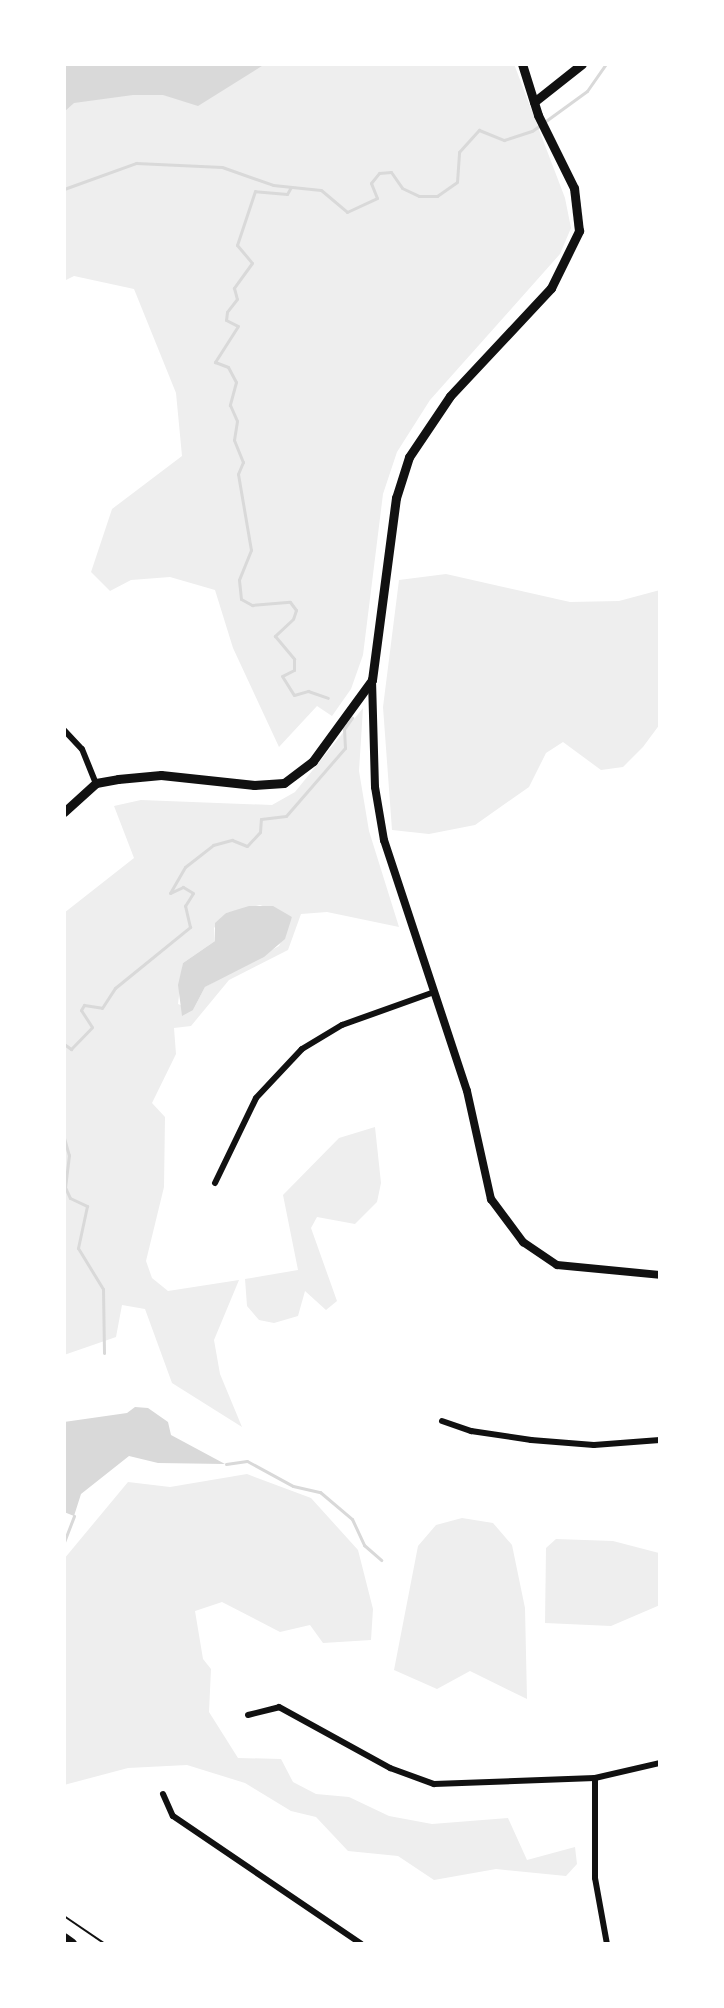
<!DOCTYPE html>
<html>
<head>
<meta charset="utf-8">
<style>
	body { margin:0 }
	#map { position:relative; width:724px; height:2008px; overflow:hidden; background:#fff; font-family:Overpass,sans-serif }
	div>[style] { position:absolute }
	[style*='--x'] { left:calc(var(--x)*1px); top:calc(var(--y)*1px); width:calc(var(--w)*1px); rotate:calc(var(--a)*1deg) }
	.green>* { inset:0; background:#eee }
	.water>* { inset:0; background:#d9d9d9 }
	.stream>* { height:3px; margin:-1.5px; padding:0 1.5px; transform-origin:1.5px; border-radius:1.5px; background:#d9d9d9 }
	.path>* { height:2px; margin:-1px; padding:0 1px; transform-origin:1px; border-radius:1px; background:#111 }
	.minor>* { height:6px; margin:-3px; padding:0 3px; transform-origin:3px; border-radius:3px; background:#111 }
	.tertiary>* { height:8px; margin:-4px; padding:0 4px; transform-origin:4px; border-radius:4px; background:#111 }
	.secondary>* { height:9px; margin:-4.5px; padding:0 4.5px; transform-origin:4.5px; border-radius:4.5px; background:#111 }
	.motorway>* { height:12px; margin:-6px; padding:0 6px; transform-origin:6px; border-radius:6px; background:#111 }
	span { translate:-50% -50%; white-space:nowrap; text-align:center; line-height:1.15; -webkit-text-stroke:8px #fff; paint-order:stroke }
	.frame { position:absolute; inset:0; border:66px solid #fff; pointer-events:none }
</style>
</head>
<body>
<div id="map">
	<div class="green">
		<i style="clip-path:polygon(64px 64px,514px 64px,565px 198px,571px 228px,560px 254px,430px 400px,397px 452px,383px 494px,363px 655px,351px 689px,332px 716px,317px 706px,279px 747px,233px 648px,215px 590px,170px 577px,131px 580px,110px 591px,91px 572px,112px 509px,182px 456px,176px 393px,134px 289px,74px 276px,64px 281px)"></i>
		<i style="clip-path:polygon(446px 574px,570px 602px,619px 601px,660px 590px,660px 724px,643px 747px,623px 767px,601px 770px,563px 742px,546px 753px,529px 787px,475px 825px,429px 834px,392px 830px,383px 707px,399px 580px)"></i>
		<i style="clip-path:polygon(evenodd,363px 708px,359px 771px,369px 831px,399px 927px,327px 912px,301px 914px,288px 950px,229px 980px,191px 1026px,174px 1028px,176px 1054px,152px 1103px,165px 1117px,164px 1187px,146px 1261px,152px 1278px,168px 1291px,239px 1280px,214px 1340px,220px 1374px,242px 1427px,172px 1383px,145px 1309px,122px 1305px,116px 1337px,64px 1355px,64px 913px,134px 858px,114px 806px,141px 800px,272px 805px,295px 792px,363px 708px,260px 905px,292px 917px,279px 946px,205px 987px,193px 1010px,178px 1004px,183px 963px,215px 941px,214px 928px,226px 913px,260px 905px)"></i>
		<i style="clip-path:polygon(375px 1127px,381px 1183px,377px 1202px,355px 1224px,317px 1217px,311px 1228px,337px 1301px,326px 1310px,305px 1291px,298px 1316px,274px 1323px,259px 1320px,247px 1306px,245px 1279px,298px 1270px,283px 1195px,339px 1138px)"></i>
		<i style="clip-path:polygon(247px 1474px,311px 1498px,358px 1550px,373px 1609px,371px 1640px,323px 1643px,310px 1625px,280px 1632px,222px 1602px,195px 1611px,203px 1659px,211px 1669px,209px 1712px,238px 1758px,281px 1759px,293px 1782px,316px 1794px,349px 1797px,389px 1816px,432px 1824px,508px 1818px,527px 1860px,575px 1847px,577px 1864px,566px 1876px,496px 1869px,434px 1880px,398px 1856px,348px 1851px,316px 1817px,291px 1811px,245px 1783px,187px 1765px,128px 1768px,64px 1785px,64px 1559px,128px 1482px,170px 1487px)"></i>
		<i style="clip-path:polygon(462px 1518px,493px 1523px,512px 1545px,525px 1608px,527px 1699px,470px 1671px,437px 1689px,394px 1670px,418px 1546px,436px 1525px)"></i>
		<i style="clip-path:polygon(556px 1539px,613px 1541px,659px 1553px,660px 1605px,611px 1626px,545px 1623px,546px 1548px)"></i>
	</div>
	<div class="water">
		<i style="clip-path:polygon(64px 64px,265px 64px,198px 106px,163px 95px,133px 95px,74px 103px,64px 112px)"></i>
		<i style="clip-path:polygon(249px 906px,273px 906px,292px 917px,285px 939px,264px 957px,205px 987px,193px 1010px,182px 1016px,178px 985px,183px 963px,215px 941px,215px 923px,226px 913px)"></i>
		<i style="clip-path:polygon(135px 1407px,148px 1408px,168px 1422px,171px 1435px,225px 1464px,158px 1463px,129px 1456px,81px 1494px,74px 1516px,64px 1512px,64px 1422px,127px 1413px)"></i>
	</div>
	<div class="stream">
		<i style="--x:291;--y:187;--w:8;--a:120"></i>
		<i style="--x:287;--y:194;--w:32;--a:-175"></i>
		<i style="--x:255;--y:191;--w:57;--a:108.4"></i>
		<i style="--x:237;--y:245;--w:23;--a:50"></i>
		<i style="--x:252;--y:263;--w:31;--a:126"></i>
		<i style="--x:234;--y:288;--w:11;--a:75"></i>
		<i style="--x:237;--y:299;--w:16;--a:128"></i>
		<i style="--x:227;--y:312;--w:8;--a:97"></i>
		<i style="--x:226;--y:320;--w:13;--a:27"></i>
		<i style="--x:238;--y:326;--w:43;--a:122.6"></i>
		<i style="--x:215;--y:362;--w:14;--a:21"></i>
		<i style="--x:228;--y:367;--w:17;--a:62"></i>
		<i style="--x:236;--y:382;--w:24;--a:105"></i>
		<i style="--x:230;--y:405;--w:17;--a:66"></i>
		<i style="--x:237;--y:421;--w:19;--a:99"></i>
		<i style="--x:234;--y:440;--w:24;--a:68"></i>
		<i style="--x:243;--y:462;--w:13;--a:113"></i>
		<i style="--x:238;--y:474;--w:77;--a:80.3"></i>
		<i style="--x:251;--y:550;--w:32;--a:112"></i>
		<i style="--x:239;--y:580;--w:19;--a:84"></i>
		<i style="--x:241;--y:599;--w:13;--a:29"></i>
		<i style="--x:252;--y:605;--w:38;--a:-5"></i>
		<i style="--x:290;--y:602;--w:10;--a:53"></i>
		<i style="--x:296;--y:610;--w:9;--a:108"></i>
		<i style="--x:293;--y:619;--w:25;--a:137"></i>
		<i style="--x:275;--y:636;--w:30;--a:50"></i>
		<i style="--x:294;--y:659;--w:11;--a:90"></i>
		<i style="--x:294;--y:670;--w:13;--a:153"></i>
		<i style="--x:282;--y:676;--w:22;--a:58"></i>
		<i style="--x:294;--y:695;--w:15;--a:-16"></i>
		<i style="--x:308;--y:691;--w:21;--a:19"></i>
		<i style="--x:64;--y:189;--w:77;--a:-19.9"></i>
		<i style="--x:136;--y:163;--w:86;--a:2.7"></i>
		<i style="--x:222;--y:167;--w:54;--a:19.4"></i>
		<i style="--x:273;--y:185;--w:48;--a:5.9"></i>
		<i style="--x:321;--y:190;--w:34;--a:40"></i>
		<i style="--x:347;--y:212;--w:33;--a:-25"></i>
		<i style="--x:377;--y:198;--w:16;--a:-112"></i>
		<i style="--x:371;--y:183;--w:13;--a:-51"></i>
		<i style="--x:379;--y:173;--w:12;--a:-5"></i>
		<i style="--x:391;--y:172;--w:19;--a:55"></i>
		<i style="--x:402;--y:188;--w:19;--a:25"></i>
		<i style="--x:419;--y:196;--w:18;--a:0"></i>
		<i style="--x:437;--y:196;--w:24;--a:-35"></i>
		<i style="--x:457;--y:182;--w:30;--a:-86"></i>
		<i style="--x:459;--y:152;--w:30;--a:-48"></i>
		<i style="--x:479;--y:130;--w:27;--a:22"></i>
		<i style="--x:504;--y:140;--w:29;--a:-18"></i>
		<i style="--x:532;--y:131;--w:68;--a:-36"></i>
		<i style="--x:587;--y:91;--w:33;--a:-55"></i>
		<i style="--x:64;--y:1044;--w:9;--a:36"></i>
		<i style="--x:71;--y:1049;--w:30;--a:-46"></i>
		<i style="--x:92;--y:1027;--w:20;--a:-123"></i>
		<i style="--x:81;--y:1010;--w:6;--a:-59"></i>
		<i style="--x:84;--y:1005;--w:18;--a:9"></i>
		<i style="--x:102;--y:1008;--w:24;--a:-57"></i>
		<i style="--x:115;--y:988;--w:97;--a:-39.1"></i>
		<i style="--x:190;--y:927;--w:22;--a:-103"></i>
		<i style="--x:185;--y:906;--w:15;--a:-58"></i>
		<i style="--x:193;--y:893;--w:12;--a:-149"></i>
		<i style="--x:183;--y:887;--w:14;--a:155"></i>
		<i style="--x:170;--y:893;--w:30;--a:-60"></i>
		<i style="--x:185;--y:867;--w:36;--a:-38"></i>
		<i style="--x:213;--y:845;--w:20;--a:-15"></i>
		<i style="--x:232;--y:840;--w:16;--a:22"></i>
		<i style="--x:247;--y:846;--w:19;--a:-47"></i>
		<i style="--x:260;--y:832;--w:13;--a:-86"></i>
		<i style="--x:261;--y:819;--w:25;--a:-7"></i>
		<i style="--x:286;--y:816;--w:90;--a:-49.1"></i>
		<i style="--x:345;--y:748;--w:19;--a:-93"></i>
		<i style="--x:344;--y:729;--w:14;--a:-54"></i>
		<i style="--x:64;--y:1138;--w:18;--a:74"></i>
		<i style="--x:69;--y:1155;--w:32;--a:97"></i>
		<i style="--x:65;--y:1187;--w:12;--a:66"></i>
		<i style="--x:70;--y:1198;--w:19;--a:25"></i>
		<i style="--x:87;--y:1206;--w:43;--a:102.1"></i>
		<i style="--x:78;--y:1248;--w:48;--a:58.6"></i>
		<i style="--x:103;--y:1289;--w:64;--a:89.1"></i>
		<i style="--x:226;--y:1464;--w:21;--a:-8"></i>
		<i style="--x:247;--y:1461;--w:52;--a:28.5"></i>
		<i style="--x:293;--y:1486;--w:28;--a:13"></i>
		<i style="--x:320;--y:1492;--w:42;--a:40.2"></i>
		<i style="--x:352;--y:1519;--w:29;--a:65"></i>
		<i style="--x:364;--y:1545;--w:23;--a:41"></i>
		<i style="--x:64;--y:1542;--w:28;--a:-69"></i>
	</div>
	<div class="path">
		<i style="--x:64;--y:1916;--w:50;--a:34.3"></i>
	</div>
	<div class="minor">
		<i style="--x:64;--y:730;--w:26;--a:47"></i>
		<i style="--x:82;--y:749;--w:37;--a:68"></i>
		<i style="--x:215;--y:1183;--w:94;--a:-64.2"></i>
		<i style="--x:256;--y:1098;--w:67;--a:-46.8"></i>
		<i style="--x:302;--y:1049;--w:47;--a:-31"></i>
		<i style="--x:342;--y:1025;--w:98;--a:-19.7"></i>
		<i style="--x:442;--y:1421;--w:31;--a:19"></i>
		<i style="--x:471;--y:1431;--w:61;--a:8.5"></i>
		<i style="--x:531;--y:1440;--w:63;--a:4.5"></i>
		<i style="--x:594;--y:1445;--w:66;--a:-4.3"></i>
		<i style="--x:248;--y:1715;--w:32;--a:-14"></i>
		<i style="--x:279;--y:1707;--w:127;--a:28.8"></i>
		<i style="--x:390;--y:1768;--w:47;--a:20"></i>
		<i style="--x:434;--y:1784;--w:161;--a:-2.1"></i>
		<i style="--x:595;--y:1778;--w:67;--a:-13"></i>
		<i style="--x:595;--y:1778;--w:100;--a:90"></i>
		<i style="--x:595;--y:1878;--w:67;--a:79.7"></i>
		<i style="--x:163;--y:1794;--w:24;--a:66"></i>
		<i style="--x:173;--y:1816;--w:227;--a:34.2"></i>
	</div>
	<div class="tertiary">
		<i style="--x:372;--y:680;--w:107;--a:88.4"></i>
		<i style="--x:375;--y:787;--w:54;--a:80.4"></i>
		<i style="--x:384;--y:840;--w:264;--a:71.7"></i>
		<i style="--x:467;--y:1091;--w:111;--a:77.5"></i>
		<i style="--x:491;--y:1199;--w:54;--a:53.3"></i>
		<i style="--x:523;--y:1242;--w:41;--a:34.1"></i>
		<i style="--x:557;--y:1265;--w:103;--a:5.5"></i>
	</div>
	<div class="secondary">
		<i style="--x:534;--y:102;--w:61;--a:-38.4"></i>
		<i style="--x:64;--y:812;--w:43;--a:-42.2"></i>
		<i style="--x:96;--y:783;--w:22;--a:-10"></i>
		<i style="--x:118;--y:779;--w:43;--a:-5.3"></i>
		<i style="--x:161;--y:775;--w:94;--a:6.1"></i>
		<i style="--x:254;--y:785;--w:30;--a:-4"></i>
		<i style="--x:284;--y:783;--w:36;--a:-37"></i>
		<i style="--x:313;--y:761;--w:100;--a:-53.9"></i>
		<i style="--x:372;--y:680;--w:184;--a:-82.5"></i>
		<i style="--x:396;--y:498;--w:43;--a:-72.4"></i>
		<i style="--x:409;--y:457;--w:73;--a:-56.1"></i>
		<i style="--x:450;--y:396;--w:148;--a:-46.9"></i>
		<i style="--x:551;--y:288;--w:64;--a:-63.8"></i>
		<i style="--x:579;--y:231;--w:43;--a:-96.6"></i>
		<i style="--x:574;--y:188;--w:81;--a:-116.3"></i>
		<i style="--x:538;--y:115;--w:53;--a:-107.4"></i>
	</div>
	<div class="motorway">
		<i style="--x:64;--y:1939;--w:9;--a:36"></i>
	</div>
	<div class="frame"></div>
</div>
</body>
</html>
